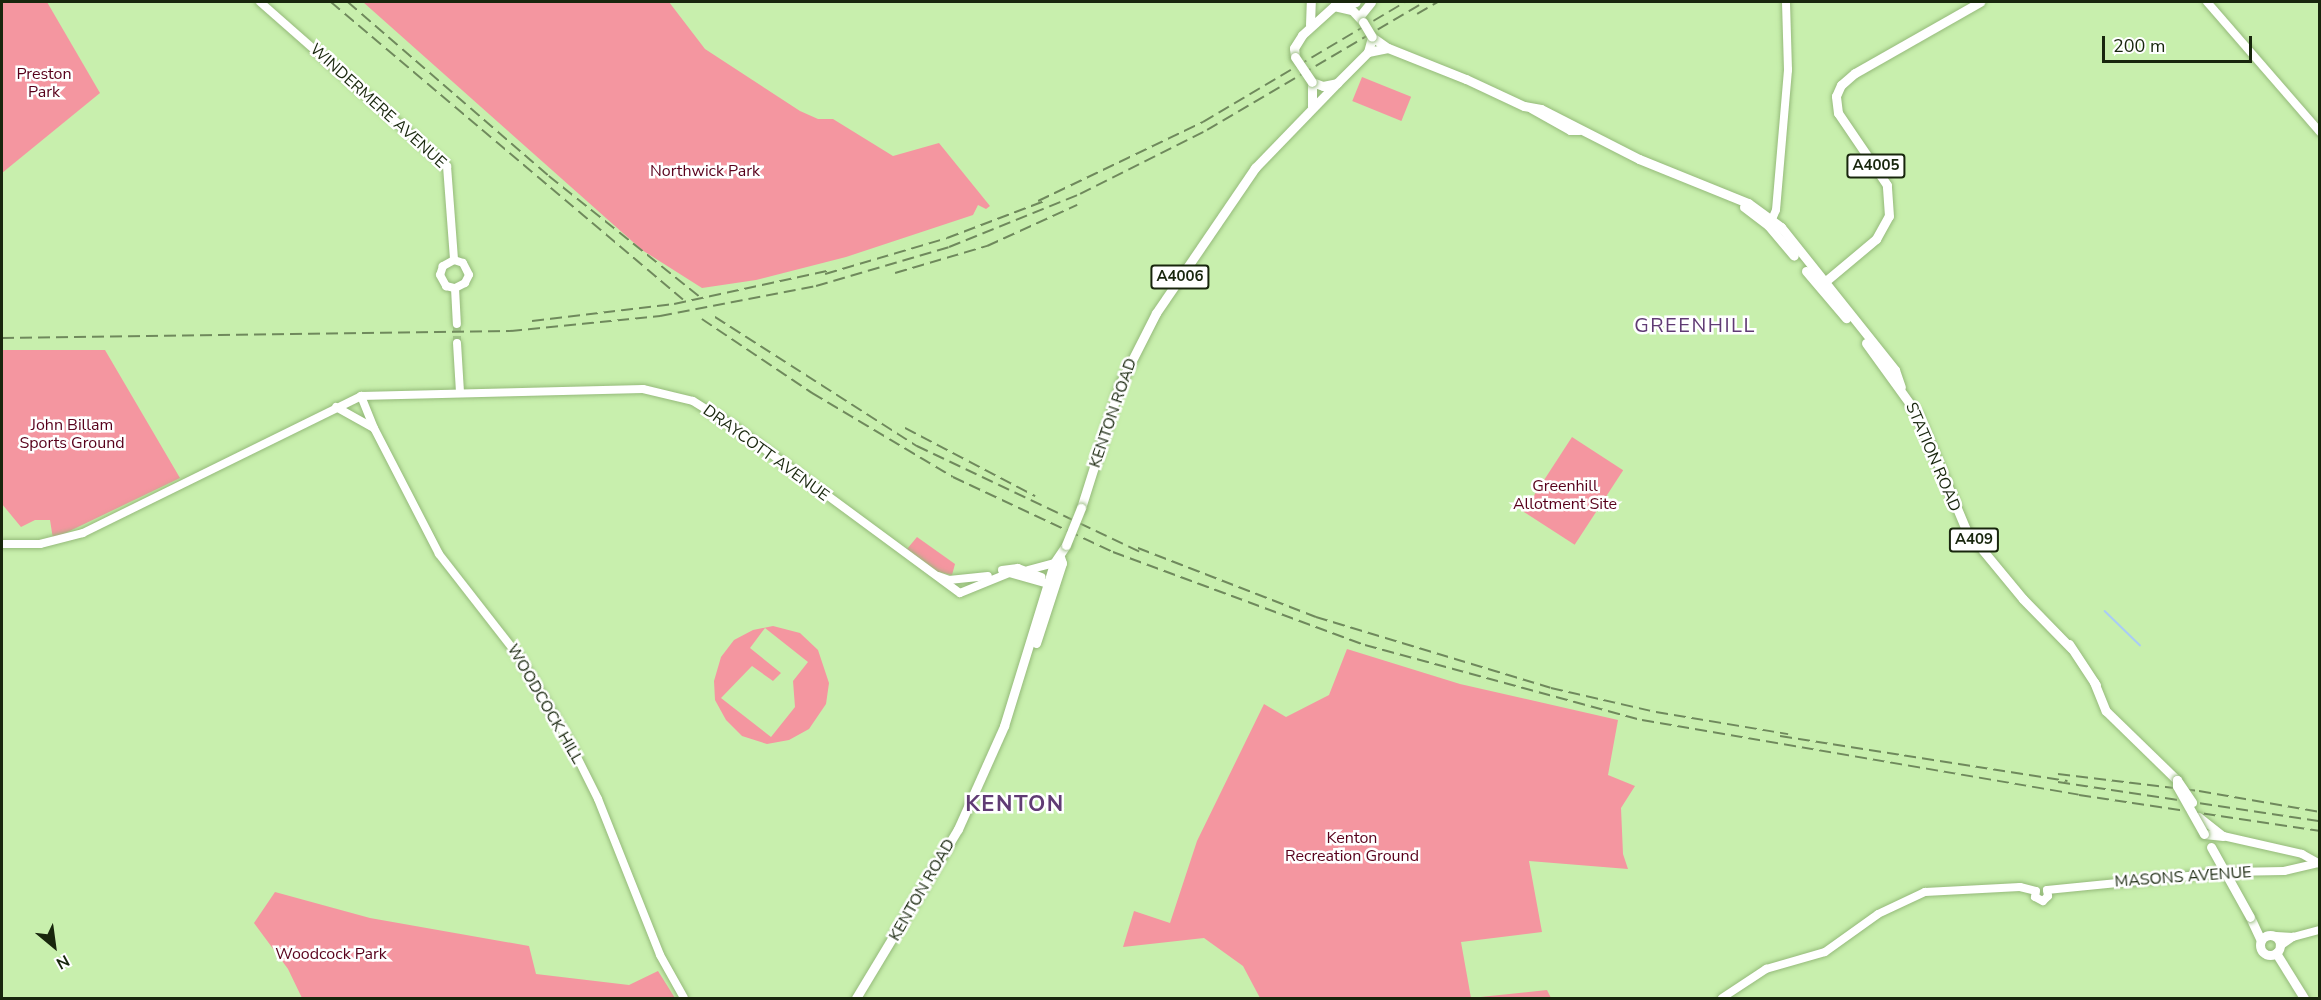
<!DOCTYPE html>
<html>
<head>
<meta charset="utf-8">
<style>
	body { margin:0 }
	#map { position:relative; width:2321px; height:1000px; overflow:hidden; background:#c8efad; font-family:"Nunito Sans",sans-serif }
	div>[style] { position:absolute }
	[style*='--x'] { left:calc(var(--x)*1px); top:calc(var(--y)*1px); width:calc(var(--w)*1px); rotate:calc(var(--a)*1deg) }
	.green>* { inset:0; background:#f496a0; transform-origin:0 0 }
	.stream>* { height:1.5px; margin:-0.75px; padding:0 0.75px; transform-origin:0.75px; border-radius:0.75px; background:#a9ccf6 }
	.tertiary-tunnel>* { height:8px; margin-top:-4px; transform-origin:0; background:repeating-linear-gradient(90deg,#a5c78d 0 8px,transparent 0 12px) }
	.roads { filter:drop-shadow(0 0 2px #95ba7a) drop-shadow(0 0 2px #95ba7a) }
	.tertiary>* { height:8px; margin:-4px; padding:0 4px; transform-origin:4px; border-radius:4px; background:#fff }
	.secondary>* { height:8px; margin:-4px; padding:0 4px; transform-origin:4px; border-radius:4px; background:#fff }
	.primary>* { height:9px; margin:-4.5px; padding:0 4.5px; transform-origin:4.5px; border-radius:4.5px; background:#fff }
	.primary>.ring { margin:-4.5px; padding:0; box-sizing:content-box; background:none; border:9px solid #fff; border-radius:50% }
	.rail>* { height:1.5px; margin-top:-0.75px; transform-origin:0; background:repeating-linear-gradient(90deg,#6f895c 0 12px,transparent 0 18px) }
	.bridges { filter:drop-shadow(0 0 2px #95ba7a) drop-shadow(0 0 2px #95ba7a) }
	.primary-bridge>* { height:9px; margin:-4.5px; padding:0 4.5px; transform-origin:4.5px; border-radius:4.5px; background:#fff }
	span { translate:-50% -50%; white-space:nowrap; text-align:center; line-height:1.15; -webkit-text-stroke:5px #fff; paint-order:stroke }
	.shield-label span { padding:2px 4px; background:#fff; border:2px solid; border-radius:4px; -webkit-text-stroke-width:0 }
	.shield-label { font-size:15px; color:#18260d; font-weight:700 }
	.park-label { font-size:16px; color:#58001b }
	.street-label { font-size:16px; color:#18260d }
	.quarter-label { font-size:20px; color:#603b74; letter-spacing:1.5px }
	.district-label { font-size:22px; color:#603b74; font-weight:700; letter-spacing:1.5px }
	.frame { position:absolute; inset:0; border:3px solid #18260d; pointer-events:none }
	.north { position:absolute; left:24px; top:916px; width:60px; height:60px; -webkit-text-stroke:4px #fff; paint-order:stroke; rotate:151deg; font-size:16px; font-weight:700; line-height:24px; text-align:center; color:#18260d }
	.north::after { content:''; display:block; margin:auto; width:21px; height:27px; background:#18260d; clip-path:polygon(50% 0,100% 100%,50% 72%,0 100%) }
	.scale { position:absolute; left:2102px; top:36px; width:150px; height:27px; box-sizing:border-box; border:3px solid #18260d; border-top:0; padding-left:8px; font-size:18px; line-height:21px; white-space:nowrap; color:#18260d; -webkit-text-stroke:4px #fff; paint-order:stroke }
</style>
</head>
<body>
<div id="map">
	<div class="green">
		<i style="clip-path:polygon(2px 2px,47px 2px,100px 93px,2px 173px)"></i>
		<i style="clip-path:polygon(363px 2px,669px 2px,705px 49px,800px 111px,818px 119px,833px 119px,893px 156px,939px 143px,990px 206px,986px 209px,978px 205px,973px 215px,846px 257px,756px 280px,702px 288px,642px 250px)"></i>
		<i style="left:1362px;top:77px;width:53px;height:26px;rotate:22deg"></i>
		<i style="clip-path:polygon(2px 350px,105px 350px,180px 478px,53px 539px,50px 520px,35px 520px,21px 527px,2px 504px)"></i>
		<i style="left:1572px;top:437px;width:61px;height:89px;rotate:33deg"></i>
		<i style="clip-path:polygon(917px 537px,955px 564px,952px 575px,938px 572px,907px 549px)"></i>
		<i style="clip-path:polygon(evenodd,773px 626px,800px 633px,818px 650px,829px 683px,826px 704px,809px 729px,789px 740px,767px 744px,742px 736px,726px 720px,715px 700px,714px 681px,721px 657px,734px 640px,753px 630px,773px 626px,765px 628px,808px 662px,793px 681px,795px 707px,771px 737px,721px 698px,752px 666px,773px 681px,781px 673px,750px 648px,765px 628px)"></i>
		<i style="clip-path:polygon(1347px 649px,1460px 684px,1618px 720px,1608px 775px,1635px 786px,1621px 808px,1623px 854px,1628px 869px,1529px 861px,1542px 932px,1461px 942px,1471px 998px,1547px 990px,1551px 998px,1260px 998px,1243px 966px,1204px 938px,1123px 947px,1134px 911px,1170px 923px,1197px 841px,1264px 704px,1286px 717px,1329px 695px)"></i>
		<i style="clip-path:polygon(275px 892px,370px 918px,529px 946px,536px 974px,629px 985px,658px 971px,675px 998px,302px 998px,288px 969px,254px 923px)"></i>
	</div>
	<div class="stream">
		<i style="--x:2105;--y:611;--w:49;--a:44.2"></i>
	</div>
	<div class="tertiary-tunnel">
		<i style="--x:457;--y:324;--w:19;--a:90"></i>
	</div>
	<div class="roads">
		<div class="tertiary">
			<i style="--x:260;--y:2;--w:249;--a:41.3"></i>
			<i style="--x:447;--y:166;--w:94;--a:85.7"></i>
			<i style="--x:2207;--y:2;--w:172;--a:49"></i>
			<i style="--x:454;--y:260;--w:13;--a:151"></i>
			<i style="--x:443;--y:266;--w:9;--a:108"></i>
			<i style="--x:440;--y:275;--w:13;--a:61"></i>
			<i style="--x:446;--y:286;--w:9;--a:13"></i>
			<i style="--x:454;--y:260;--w:9;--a:18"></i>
			<i style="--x:463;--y:263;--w:13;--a:63"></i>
			<i style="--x:469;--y:275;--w:9;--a:117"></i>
			<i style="--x:465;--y:283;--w:11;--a:153"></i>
			<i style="--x:455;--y:288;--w:36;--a:87"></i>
			<i style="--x:457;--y:343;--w:49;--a:86.5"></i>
			<i style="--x:361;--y:396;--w:35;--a:68"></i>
			<i style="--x:374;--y:428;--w:142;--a:62.7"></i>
			<i style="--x:439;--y:554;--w:132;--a:52.1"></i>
			<i style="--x:520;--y:658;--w:96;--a:59.4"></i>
			<i style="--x:569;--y:741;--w:65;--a:63.4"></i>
			<i style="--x:598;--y:799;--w:168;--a:68.3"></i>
			<i style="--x:660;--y:955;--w:49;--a:60.8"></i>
			<i style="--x:336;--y:407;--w:41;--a:29.1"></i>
			<i style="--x:2;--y:544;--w:38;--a:0"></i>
			<i style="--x:40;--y:544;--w:44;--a:-14.3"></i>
			<i style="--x:83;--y:533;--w:310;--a:-26.2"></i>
			<i style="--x:361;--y:396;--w:282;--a:-1.4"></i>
			<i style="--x:643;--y:389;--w:51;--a:13.5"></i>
			<i style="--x:693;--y:401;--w:51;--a:32.1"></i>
			<i style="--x:736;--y:428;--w:278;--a:36.4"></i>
			<i style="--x:960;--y:593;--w:53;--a:-22.2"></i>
			<i style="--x:1009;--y:573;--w:45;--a:15.6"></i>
			<i style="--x:1002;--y:570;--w:16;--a:-7"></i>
			<i style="--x:1018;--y:568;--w:25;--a:21"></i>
			<i style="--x:1028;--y:570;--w:27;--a:-15"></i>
			<i style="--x:938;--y:576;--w:12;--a:20"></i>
			<i style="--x:949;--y:580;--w:39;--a:-6"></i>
			<i style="--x:2199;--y:817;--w:31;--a:38"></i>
			<i style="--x:2223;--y:836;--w:81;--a:12.8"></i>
			<i style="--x:2302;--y:854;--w:21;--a:29"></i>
			<i style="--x:2047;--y:890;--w:182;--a:-5.7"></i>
			<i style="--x:2228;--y:872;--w:56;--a:-1"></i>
			<i style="--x:2284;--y:871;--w:37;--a:-13"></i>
			<i style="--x:2036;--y:891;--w:6;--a:99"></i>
			<i style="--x:2035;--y:897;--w:9;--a:27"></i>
			<i style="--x:2043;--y:901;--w:7;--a:-45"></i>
			<i style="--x:2048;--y:896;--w:6;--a:-99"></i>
			<i style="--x:2276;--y:936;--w:17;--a:3"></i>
			<i style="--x:2293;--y:937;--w:28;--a:-15"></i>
			<i style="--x:2280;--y:946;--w:16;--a:-35"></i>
			<i style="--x:1722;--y:998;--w:53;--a:-33.4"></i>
			<i style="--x:1766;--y:969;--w:61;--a:-16.1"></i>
			<i style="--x:1825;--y:952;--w:65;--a:-35.6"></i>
			<i style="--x:1878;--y:914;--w:52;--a:-25.1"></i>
			<i style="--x:1925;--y:892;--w:95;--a:-3"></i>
			<i style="--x:2020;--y:887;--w:16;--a:14"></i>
		</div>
		<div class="secondary">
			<i style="--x:1770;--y:224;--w:15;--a:-67"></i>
			<i style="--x:1776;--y:210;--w:141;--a:-85.1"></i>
			<i style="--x:1788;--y:70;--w:68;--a:-91.7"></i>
		</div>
		<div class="primary">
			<i style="--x:1343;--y:5;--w:13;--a:-13"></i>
			<i style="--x:1359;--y:17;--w:19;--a:-51"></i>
			<i style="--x:1310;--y:25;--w:23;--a:-88"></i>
			<i style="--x:1368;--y:52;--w:20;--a:-11"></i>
			<i style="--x:1388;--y:48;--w:84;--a:21.7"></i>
			<i style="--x:1466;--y:79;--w:64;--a:25"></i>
			<i style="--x:1524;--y:106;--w:17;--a:10"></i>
			<i style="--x:1541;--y:109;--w:110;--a:27"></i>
			<i style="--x:1639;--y:159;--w:118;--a:22"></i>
			<i style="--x:1748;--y:203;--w:41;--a:36"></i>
			<i style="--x:1781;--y:227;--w:183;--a:51.4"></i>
			<i style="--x:1895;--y:370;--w:18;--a:71"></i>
			<i style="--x:1295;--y:57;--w:9;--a:-96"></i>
			<i style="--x:1294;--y:48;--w:15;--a:-58"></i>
			<i style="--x:1302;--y:35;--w:43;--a:-42.2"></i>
			<i style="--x:1334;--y:6;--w:18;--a:13"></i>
			<i style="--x:1352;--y:10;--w:16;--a:47"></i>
			<i style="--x:1312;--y:106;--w:24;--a:-90"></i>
			<i style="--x:1312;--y:82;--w:12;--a:20"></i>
			<i style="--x:1323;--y:86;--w:14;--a:-12"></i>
			<i style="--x:1337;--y:83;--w:44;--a:-45"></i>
			<i style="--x:1368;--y:52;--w:16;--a:-75"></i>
			<i style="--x:1372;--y:37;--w:19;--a:35"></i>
			<i style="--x:1531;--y:108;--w:45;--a:29.4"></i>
			<i style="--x:1570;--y:130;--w:9;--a:0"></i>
			<i style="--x:1744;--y:207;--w:30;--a:37"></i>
			<i style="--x:1768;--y:225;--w:40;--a:50"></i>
			<i style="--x:1806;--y:271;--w:62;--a:49.6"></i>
			<i style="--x:1821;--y:285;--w:72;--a:-39.9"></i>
			<i style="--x:1876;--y:239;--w:26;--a:-61"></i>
			<i style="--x:1889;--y:216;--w:31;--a:-94"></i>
			<i style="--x:1887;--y:185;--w:87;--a:-124.2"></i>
			<i style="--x:1838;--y:113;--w:17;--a:-97"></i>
			<i style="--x:1836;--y:96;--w:12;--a:-66"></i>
			<i style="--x:1841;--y:85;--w:18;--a:-41"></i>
			<i style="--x:1855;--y:73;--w:144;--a:-29.6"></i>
			<i style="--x:1866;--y:343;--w:89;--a:54.2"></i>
			<i style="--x:1918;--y:415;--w:125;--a:67.3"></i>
			<i style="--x:1966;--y:530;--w:89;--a:50.4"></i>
			<i style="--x:2023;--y:599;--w:69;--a:45.6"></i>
			<i style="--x:1081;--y:508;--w:130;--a:-72.5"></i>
			<i style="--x:1120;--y:384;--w:80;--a:-63.1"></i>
			<i style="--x:1156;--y:313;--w:176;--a:-55.7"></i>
			<i style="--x:1255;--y:168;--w:118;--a:-46"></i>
			<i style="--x:1036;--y:643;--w:84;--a:-72"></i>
			<i style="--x:1062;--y:563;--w:6;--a:-108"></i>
			<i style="--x:2069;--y:644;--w:49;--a:56.6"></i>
			<i style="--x:2094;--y:682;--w:31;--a:68"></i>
			<i style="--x:2106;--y:711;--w:99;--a:44.2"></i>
			<i style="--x:2204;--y:834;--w:19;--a:6"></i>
			<i style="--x:2250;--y:917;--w:26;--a:65"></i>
			<i class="ring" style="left:2260px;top:935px;width:11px;height:11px"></i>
			<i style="--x:2276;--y:953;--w:53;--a:58.1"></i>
			<i style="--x:856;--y:998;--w:197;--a:-58.9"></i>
			<i style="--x:958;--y:829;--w:113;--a:-65.9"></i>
			<i style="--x:1004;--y:726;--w:170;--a:-72.9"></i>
			<i style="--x:1054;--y:563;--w:22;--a:-56"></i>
		</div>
	</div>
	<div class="rail">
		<i style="--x:331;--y:2;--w:461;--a:40.2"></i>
		<i style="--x:348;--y:2;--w:266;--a:40.9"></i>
		<i style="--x:549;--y:176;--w:192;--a:38.7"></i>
		<i style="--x:1417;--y:14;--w:24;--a:-30"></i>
		<i style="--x:1038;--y:201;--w:183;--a:-25.6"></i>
		<i style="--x:1203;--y:122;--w:235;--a:-30.7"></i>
		<i style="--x:895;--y:273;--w:96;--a:-16.4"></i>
		<i style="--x:987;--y:246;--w:99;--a:-24.5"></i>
		<i style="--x:825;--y:274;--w:127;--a:-16.4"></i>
		<i style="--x:947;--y:238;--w:107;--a:-20.8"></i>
		<i style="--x:715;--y:317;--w:240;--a:32.6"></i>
		<i style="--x:917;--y:446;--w:251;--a:25.4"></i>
		<i style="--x:702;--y:319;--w:133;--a:33.9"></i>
		<i style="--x:812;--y:393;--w:164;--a:30.8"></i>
		<i style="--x:953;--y:477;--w:177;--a:25.1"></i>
		<i style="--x:1113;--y:552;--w:269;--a:20.3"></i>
		<i style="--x:1365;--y:645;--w:287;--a:15.2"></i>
		<i style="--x:1642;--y:720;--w:443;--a:9.7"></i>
		<i style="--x:2079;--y:795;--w:244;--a:8.5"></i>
		<i style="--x:532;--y:321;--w:143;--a:-6.8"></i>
		<i style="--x:674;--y:304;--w:161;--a:-12.2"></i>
		<i style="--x:2;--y:338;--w:508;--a:-0.79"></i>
		<i style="--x:510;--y:331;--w:151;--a:-5.7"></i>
		<i style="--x:660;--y:316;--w:159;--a:-10.9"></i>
		<i style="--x:816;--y:286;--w:139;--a:-16.3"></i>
		<i style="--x:949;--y:247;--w:141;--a:-22"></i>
		<i style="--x:1080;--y:194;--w:142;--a:-26.7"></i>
		<i style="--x:1207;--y:130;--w:252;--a:-30.5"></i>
		<i style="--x:905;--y:428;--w:147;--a:27.6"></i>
		<i style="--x:1138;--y:548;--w:191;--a:21.2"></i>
		<i style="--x:1316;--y:617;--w:245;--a:16.8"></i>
		<i style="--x:1551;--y:688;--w:108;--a:12.9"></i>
		<i style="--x:1656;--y:712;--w:134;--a:9.5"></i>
		<i style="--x:1780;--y:736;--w:291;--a:8.9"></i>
		<i style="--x:2058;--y:774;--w:142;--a:6.9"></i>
		<i style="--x:2199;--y:791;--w:123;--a:9.8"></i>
		<i style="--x:2058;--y:782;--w:265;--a:8.5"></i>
	</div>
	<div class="bridges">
		<div class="primary-bridge">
			<i style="--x:1363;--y:22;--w:17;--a:59"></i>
			<i style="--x:1295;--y:57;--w:30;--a:56"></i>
			<i style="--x:1066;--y:545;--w:40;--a:-68"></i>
			<i style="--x:2177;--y:780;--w:6;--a:90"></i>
			<i style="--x:2177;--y:786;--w:55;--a:60.6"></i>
			<i style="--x:2177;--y:780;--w:27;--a:56"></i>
			<i style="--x:2211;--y:847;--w:80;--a:60.9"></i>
		</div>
	</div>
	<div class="shield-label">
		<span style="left:1876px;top:166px">A4005</span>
		<span style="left:1180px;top:277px">A4006</span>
		<span style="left:1974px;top:540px">A409</span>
	</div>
	<div class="park-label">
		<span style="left:44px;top:83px">Preston<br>Park</span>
		<span style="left:705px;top:171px">Northwick Park</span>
		<span style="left:72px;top:434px">John Billam<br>Sports Ground</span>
		<span style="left:1565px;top:495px">Greenhill<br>Allotment Site</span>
		<span style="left:1352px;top:847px">Kenton<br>Recreation Ground</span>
		<span style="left:331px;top:954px">Woodcock Park</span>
	</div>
	<div class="street-label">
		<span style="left:378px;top:106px;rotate:42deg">WINDERMERE AVENUE</span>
		<span style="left:1113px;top:413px;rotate:-71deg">KENTON ROAD</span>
		<span style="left:766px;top:453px;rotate:36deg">DRAYCOTT AVENUE</span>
		<span style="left:1933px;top:457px;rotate:67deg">STATION ROAD</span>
		<span style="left:545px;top:704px;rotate:60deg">WOODCOCK HILL</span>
		<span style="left:2183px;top:877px;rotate:-4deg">MASONS AVENUE</span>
		<span style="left:922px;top:890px;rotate:-60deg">KENTON ROAD</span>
	</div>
	<div class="quarter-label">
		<span style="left:1695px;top:325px">GREENHILL</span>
	</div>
	<div class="district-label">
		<span style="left:1015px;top:805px">KENTON</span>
	</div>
	<div class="frame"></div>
	<div class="north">N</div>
	<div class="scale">200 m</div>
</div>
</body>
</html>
